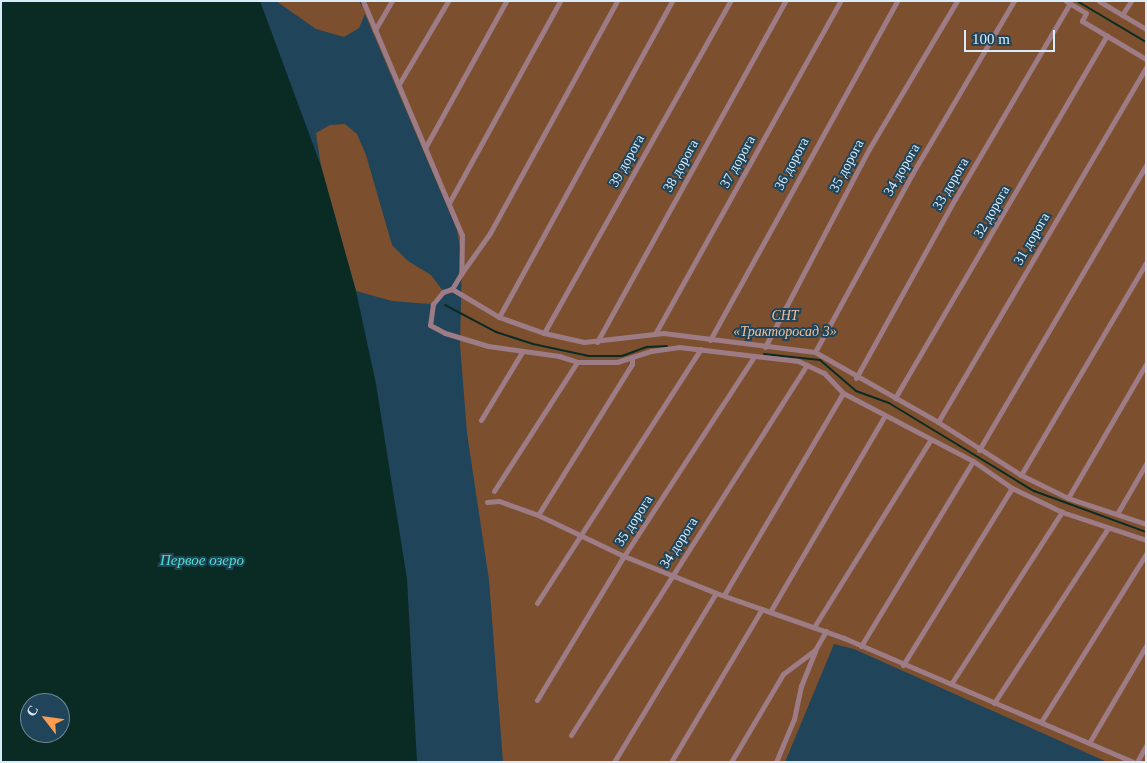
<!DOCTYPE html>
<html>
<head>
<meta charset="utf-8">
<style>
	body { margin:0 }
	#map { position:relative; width:1147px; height:763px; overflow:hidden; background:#204459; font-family:Georgia,serif }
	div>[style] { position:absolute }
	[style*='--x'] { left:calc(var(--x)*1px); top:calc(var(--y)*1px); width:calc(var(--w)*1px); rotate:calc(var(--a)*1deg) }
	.green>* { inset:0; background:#7c502e }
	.water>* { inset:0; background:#0a2b24 }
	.stream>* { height:2px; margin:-1px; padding:0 1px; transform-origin:1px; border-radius:1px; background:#0a2b24 }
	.minor>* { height:5px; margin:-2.5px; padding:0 2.5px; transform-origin:2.5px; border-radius:2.5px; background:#9e7c86 }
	span { translate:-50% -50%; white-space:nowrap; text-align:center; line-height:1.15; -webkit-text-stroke:4px #204459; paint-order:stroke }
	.street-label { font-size:14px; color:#d9ecfa }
	.park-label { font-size:14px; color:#f4c19b; font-style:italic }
	.water-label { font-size:15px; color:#4ee0c4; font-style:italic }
	.frame { position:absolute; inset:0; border:2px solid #d9ecfa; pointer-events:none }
	.north { position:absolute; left:20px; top:693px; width:50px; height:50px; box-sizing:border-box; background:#204459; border:1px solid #6a8799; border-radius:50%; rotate:300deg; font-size:14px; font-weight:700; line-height:20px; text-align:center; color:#d9ecfa }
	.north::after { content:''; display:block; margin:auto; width:18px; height:22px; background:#fb9e51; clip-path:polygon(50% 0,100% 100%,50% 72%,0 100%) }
	.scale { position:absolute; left:964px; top:30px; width:91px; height:22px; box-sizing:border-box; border:2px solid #d9ecfa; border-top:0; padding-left:6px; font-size:15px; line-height:18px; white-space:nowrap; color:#d9ecfa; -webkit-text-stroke:4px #204459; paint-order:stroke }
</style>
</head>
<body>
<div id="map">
	<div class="green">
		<i style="clip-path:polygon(276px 1px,359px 1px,362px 7px,361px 1px,1146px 1px,1146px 762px,1107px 762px,854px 649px,834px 644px,785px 762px,503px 762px,489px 580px,467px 433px,460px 345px,462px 259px,457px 230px,365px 14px,359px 28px,344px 37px,316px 29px)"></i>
		<i style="clip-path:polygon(345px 124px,357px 134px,366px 155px,392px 245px,408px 261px,431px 275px,443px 291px,430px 304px,392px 301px,356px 291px,321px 166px,316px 133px,330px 125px)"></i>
	</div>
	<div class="water">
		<i style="clip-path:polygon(evenodd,1px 1px,260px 1px,321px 166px,356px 291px,376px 384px,407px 579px,417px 762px,1px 762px,1px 1px,30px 703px,60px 703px,60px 733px,30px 733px,30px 703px)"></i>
	</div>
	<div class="stream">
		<i style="--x:1077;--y:1;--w:80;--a:30.7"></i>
		<i style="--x:445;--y:305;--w:58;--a:27.9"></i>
		<i style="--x:496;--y:332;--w:39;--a:18"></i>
		<i style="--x:533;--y:344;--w:57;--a:12.1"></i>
		<i style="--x:589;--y:356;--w:33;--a:0"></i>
		<i style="--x:622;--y:356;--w:27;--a:-20"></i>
		<i style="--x:647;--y:347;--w:20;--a:-3"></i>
		<i style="--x:764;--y:354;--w:56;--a:6.1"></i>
		<i style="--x:820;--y:360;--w:48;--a:40.7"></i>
		<i style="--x:856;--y:391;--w:35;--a:20"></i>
		<i style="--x:889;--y:403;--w:170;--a:31.3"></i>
		<i style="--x:1034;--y:491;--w:119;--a:20.1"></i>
	</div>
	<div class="minor">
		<i style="--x:363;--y:1;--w:254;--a:67.1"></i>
		<i style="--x:462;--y:235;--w:39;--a:91"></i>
		<i style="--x:461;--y:274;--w:17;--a:121"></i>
		<i style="--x:452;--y:289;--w:55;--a:30.8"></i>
		<i style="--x:499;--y:317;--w:48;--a:19.6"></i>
		<i style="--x:544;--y:333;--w:41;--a:12.7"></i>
		<i style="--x:584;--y:342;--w:80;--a:-6.5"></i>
		<i style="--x:663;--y:333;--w:153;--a:7.1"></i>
		<i style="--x:815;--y:352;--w:142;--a:29.6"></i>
		<i style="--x:938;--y:422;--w:98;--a:32.6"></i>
		<i style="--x:1021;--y:475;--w:52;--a:26.1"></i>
		<i style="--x:1068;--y:498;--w:82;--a:18.4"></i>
		<i style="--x:1066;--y:1;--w:23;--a:31"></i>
		<i style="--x:1086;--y:13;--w:9;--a:117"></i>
		<i style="--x:1082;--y:21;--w:74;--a:30.7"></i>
		<i style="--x:1099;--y:1;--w:55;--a:30.8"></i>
		<i style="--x:1122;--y:15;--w:17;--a:-57"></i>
		<i style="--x:375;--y:30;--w:34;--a:-60"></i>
		<i style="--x:399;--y:84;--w:96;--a:-59.4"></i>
		<i style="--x:425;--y:148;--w:168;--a:-61.1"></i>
		<i style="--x:449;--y:203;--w:230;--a:-61.2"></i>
		<i style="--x:461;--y:274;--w:50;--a:-54.7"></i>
		<i style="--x:490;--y:233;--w:264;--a:-61.3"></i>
		<i style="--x:452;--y:289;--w:9;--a:162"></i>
		<i style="--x:443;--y:292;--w:16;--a:130"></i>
		<i style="--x:433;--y:304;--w:21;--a:98"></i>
		<i style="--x:430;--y:325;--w:17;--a:28"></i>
		<i style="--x:445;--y:333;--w:45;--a:16.8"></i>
		<i style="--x:488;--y:346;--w:72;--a:8"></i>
		<i style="--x:559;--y:356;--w:19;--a:18"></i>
		<i style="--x:577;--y:362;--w:40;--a:0"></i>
		<i style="--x:617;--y:362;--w:36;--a:-18"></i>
		<i style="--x:651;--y:351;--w:28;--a:-8"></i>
		<i style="--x:679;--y:347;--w:120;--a:6.7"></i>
		<i style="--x:798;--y:361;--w:29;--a:25"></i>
		<i style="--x:824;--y:373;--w:28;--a:46"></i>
		<i style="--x:843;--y:393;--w:147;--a:27.6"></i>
		<i style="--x:973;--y:461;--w:47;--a:34.7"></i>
		<i style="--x:1012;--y:488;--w:55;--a:25.6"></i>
		<i style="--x:1062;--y:512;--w:89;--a:18.4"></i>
		<i style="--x:499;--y:317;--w:360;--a:-61.3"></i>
		<i style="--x:544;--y:333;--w:381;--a:-60.7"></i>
		<i style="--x:655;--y:334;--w:381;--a:-60.9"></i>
		<i style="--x:710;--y:340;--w:387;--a:-61.1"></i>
		<i style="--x:597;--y:342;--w:389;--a:-61.1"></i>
		<i style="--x:765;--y:347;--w:224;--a:-62.3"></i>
		<i style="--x:869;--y:149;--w:172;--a:-59.3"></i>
		<i style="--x:815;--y:352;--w:203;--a:-61.4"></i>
		<i style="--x:912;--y:174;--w:201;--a:-59.5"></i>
		<i style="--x:856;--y:378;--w:205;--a:-61.1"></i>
		<i style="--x:955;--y:199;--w:227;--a:-59.6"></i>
		<i style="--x:895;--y:398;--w:420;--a:-59.7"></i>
		<i style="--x:481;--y:420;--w:79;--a:-58.9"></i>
		<i style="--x:938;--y:422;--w:411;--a:-59.6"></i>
		<i style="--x:979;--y:450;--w:330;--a:-59.6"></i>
		<i style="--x:1021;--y:475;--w:246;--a:-59.5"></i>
		<i style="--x:494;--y:491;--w:153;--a:-57.2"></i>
		<i style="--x:1068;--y:498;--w:155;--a:-59.8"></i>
		<i style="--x:487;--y:502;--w:12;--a:-5"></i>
		<i style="--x:499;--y:501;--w:41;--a:19.7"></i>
		<i style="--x:538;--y:515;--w:95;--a:25.5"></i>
		<i style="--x:624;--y:556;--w:99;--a:21.9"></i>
		<i style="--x:716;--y:593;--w:136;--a:19.4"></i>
		<i style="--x:844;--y:638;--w:314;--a:23.2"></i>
		<i style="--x:1117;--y:514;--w:58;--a:-59.9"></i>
		<i style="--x:538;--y:515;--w:178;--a:-58.1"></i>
		<i style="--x:632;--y:364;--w:6;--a:-90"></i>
		<i style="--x:724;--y:595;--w:234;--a:-59.5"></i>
		<i style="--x:537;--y:603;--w:302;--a:-57.2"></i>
		<i style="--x:770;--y:612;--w:228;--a:-59.7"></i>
		<i style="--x:814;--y:627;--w:221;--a:-58.1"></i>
		<i style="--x:861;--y:646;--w:216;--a:-58.8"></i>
		<i style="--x:903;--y:665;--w:208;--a:-58.4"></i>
		<i style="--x:951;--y:684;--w:205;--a:-57.2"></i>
		<i style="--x:537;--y:700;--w:168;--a:-58.9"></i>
		<i style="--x:624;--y:556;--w:236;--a:-56.9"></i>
		<i style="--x:994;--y:703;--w:209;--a:-56.9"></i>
		<i style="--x:1041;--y:722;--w:198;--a:-58"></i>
		<i style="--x:571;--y:735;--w:439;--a:-57.5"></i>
		<i style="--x:1089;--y:743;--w:113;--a:-59.6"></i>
		<i style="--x:614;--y:762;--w:197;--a:-58.9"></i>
		<i style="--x:671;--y:762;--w:178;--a:-59.3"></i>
		<i style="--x:731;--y:762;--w:102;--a:-59.4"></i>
		<i style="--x:783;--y:674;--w:40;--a:-37"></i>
		<i style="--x:815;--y:650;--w:22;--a:-60"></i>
		<i style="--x:776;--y:762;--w:47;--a:-67.3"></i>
		<i style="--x:794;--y:719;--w:34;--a:-78"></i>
		<i style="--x:801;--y:686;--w:38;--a:-68"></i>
		<i style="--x:1137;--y:762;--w:18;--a:-61"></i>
	</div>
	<div class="street-label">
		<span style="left:627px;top:161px;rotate:-61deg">39 дорога</span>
		<span style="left:738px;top:162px;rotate:-61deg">37 дорога</span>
		<span style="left:792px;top:164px;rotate:-62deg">36 дорога</span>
		<span style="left:681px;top:166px;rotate:-61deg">38 дорога</span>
		<span style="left:847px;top:166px;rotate:-62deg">35 дорога</span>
		<span style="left:902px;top:170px;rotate:-60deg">34 дорога</span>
		<span style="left:951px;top:184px;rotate:-60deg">33 дорога</span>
		<span style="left:992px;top:212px;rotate:-60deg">32 дорога</span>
		<span style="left:1032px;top:239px;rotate:-60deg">31 дорога</span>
		<span style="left:634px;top:521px;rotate:-57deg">35 дорога</span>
		<span style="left:679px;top:543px;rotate:-57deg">34 дорога</span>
	</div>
	<div class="park-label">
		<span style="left:785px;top:324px">СНТ<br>«Тракторосад 3»</span>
	</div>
	<div class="water-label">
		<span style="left:202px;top:561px">Первое озеро</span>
	</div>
	<div class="frame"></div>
	<div class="north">С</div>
	<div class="scale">100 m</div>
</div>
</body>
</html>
